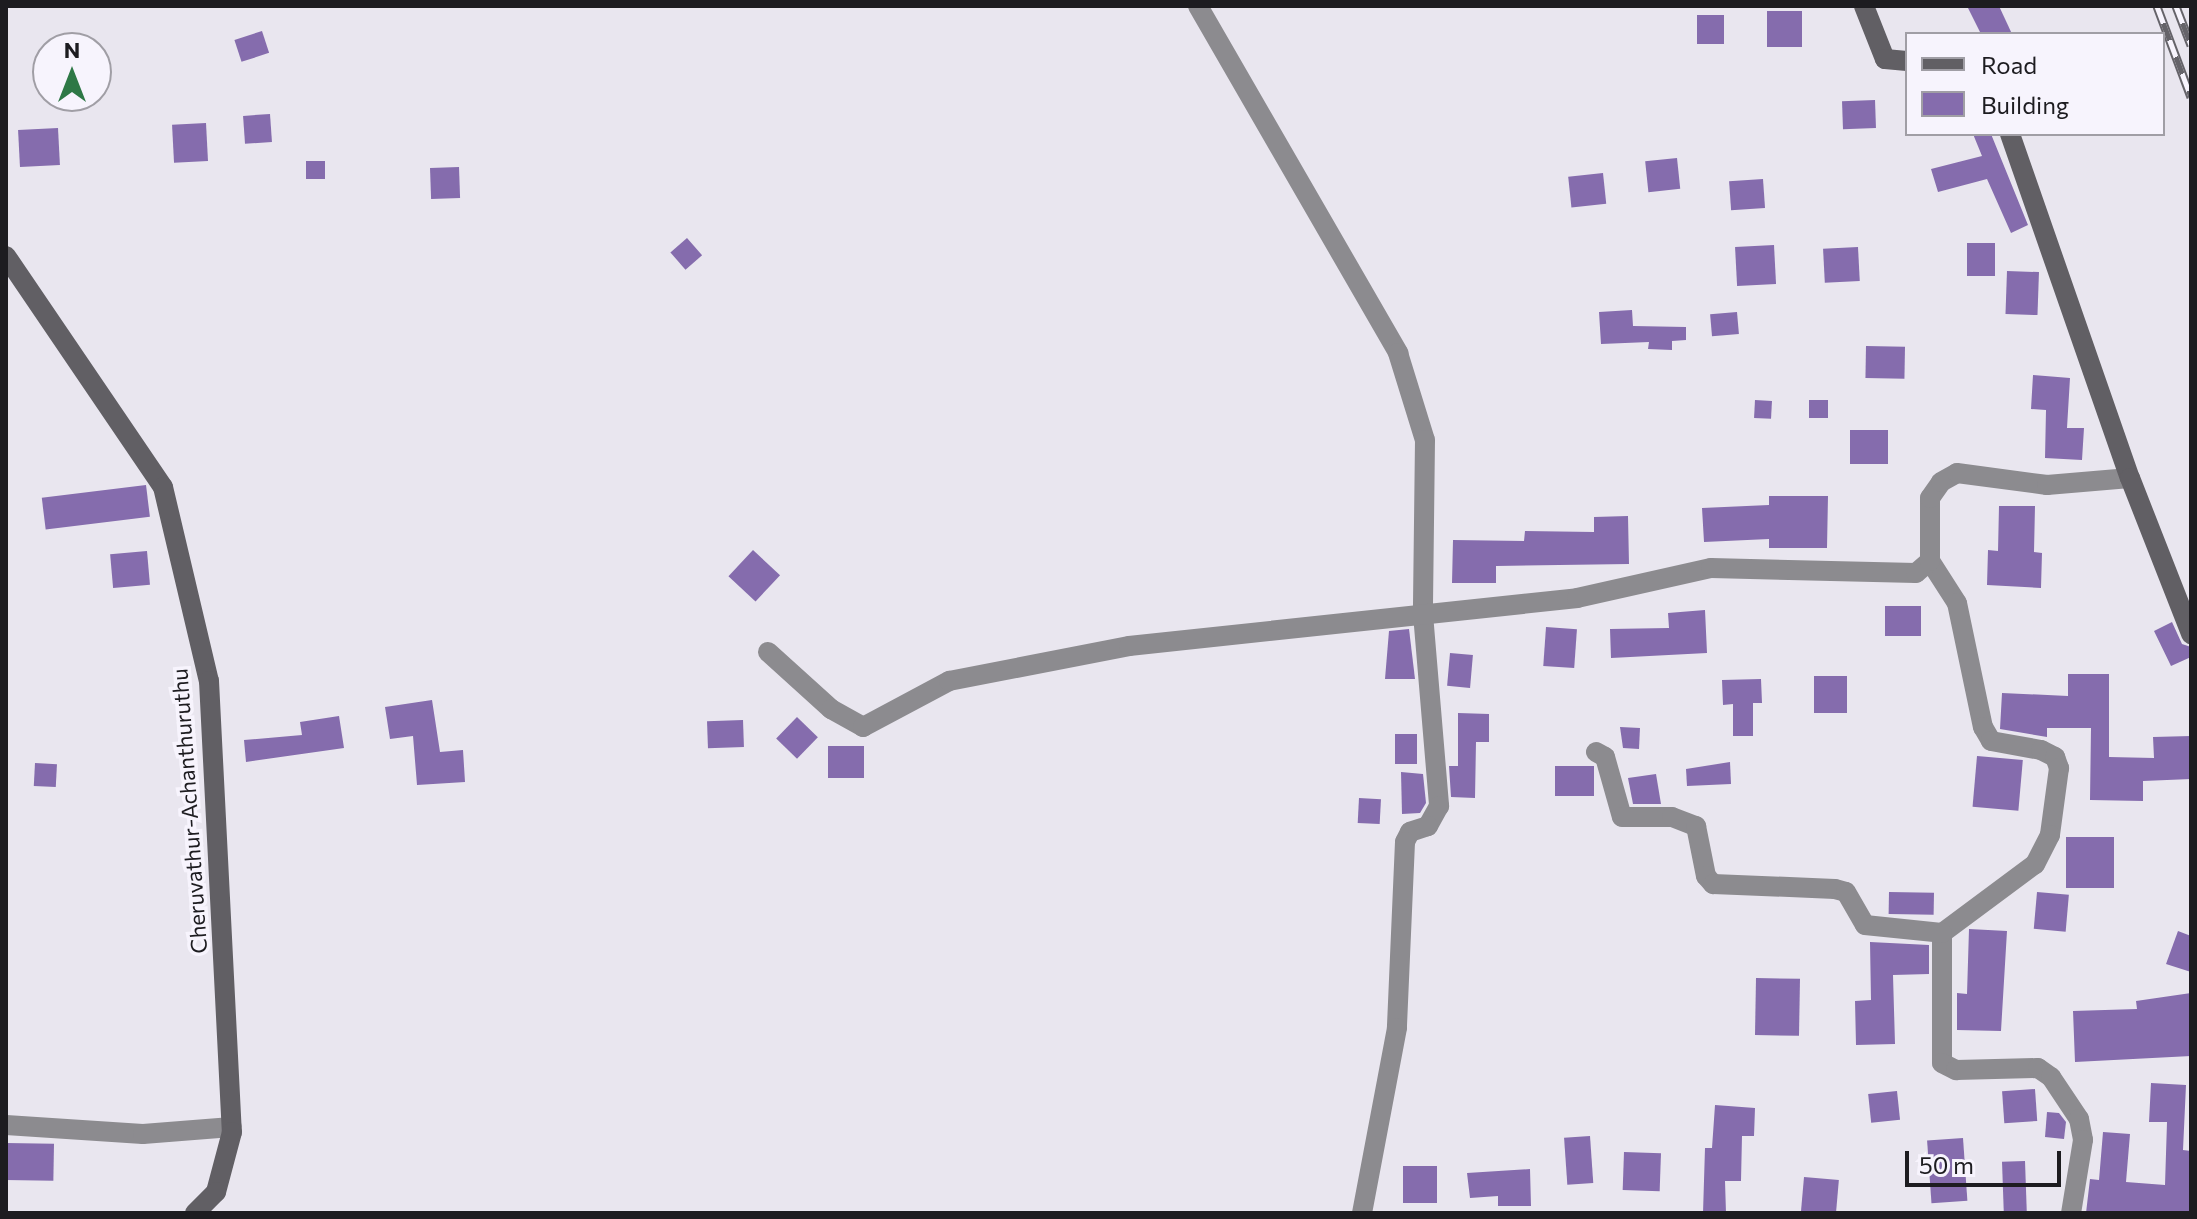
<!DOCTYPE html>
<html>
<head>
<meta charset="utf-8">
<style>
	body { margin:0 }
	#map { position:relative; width:2197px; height:1219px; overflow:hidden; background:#e9e6ef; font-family:Commissioner,sans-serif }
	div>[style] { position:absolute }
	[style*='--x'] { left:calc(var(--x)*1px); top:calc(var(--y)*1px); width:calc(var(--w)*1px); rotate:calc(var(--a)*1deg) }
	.building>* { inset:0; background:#856cad; transform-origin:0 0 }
	.street>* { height:20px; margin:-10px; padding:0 10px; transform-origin:10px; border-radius:10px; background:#8c8b8f }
	.secondary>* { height:20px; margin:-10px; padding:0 10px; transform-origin:10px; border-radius:10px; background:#615f64 }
	.rail>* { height:9px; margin-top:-4.5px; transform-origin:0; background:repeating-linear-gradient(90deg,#f7f4fd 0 18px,#656369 0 36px); box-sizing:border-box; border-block:2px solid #656369 }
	span { translate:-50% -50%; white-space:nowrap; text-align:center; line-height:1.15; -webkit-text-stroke:7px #f7f4fd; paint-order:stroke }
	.street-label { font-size:22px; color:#1d1c20 }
	.frame { position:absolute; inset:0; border:8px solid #1d1c20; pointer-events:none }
	.legend { position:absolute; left:1905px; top:32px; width:260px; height:104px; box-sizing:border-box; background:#f7f4fd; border:2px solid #a09ea5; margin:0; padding:10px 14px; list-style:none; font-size:24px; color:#1d1c20 }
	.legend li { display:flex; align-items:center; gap:16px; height:40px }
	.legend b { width:40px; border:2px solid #a09ea5 }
	.north { position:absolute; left:32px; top:32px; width:80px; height:80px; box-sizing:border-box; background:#f7f4fd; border:2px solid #a09ea5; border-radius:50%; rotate:0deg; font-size:22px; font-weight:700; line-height:32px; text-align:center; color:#1d1c20 }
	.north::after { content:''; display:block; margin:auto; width:28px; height:36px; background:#2e7846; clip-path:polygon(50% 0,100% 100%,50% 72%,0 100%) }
	.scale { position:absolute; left:1905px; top:1151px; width:156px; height:36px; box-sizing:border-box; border:4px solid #1d1c20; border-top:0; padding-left:10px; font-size:24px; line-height:28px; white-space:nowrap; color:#1d1c20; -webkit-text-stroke:6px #f7f4fd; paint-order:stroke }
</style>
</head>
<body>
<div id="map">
	<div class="building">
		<i style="clip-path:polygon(1967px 6px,1999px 6px,2012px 34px,1981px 34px)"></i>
		<i style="left:1767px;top:11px;width:35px;height:36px"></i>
		<i style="left:1697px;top:15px;width:27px;height:29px"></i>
		<i style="left:262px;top:31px;width:23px;height:29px;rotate:72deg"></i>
		<i style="left:1875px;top:100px;width:28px;height:33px;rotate:88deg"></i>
		<i style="left:270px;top:114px;width:28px;height:27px;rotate:86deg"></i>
		<i style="left:206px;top:123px;width:38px;height:34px;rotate:87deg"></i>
		<i style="left:58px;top:128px;width:37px;height:40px;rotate:87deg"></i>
		<i style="clip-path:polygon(1973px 134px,1991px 134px,2028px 225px,2011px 233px,1987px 179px,1938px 192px,1931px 169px,1982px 156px)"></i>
		<i style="left:1677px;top:158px;width:31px;height:32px;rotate:84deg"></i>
		<i style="left:306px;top:161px;width:19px;height:18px"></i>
		<i style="left:459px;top:167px;width:31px;height:29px;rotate:88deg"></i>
		<i style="left:1603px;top:173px;width:31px;height:35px;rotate:84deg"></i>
		<i style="left:1763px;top:179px;width:29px;height:34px;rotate:86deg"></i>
		<i style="left:687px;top:238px;width:23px;height:22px;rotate:49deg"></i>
		<i style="left:1967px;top:243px;width:28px;height:33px"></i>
		<i style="left:1774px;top:245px;width:39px;height:39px;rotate:87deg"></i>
		<i style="left:1858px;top:247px;width:34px;height:35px;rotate:87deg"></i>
		<i style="left:2007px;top:271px;width:32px;height:43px;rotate:2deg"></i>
		<i style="clip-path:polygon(1632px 310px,1633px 326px,1686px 327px,1686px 340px,1672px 341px,1672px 350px,1648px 349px,1649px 342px,1601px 344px,1599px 312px)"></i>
		<i style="left:1737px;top:312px;width:22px;height:27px;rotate:85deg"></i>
		<i style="left:1866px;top:346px;width:39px;height:32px;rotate:1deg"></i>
		<i style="clip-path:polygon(2033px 375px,2070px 378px,2067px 428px,2084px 428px,2082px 460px,2045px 458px,2046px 410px,2031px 409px)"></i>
		<i style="left:1755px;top:400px;width:17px;height:18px;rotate:3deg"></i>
		<i style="left:1828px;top:400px;width:18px;height:19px;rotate:90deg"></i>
		<i style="left:1850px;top:430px;width:38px;height:34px"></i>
		<i style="left:146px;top:485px;width:32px;height:105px;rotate:83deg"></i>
		<i style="clip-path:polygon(1769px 496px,1828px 496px,1827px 548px,1769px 548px,1769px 539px,1704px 542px,1702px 508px,1769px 505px)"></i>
		<i style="clip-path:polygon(1999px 506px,2035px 506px,2034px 552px,2042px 553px,2041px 588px,1987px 585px,1988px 550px,1998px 551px)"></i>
		<i style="clip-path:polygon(1628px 516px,1629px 564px,1496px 566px,1496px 583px,1452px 583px,1453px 540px,1524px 541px,1525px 531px,1594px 532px,1594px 517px)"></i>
		<i style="left:753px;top:550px;width:37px;height:36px;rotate:43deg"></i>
		<i style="left:147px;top:551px;width:34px;height:37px;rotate:85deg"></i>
		<i style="left:1885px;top:606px;width:36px;height:30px"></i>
		<i style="clip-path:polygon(1705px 610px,1707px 653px,1611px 658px,1610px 629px,1669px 628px,1668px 613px)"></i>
		<i style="clip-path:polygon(2172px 622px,2182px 644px,2191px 647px,2191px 657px,2171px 666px,2154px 631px)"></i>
		<i style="left:1546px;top:627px;width:31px;height:39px;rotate:4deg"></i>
		<i style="clip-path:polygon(1409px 629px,1415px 679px,1385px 679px,1389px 631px)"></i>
		<i style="left:1450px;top:653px;width:23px;height:33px;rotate:5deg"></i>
		<i style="clip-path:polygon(2068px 674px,2109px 674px,2109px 757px,2154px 758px,2153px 737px,2191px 736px,2191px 779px,2143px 781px,2143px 801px,2090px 800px,2091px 728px,2047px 728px,2047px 737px,2000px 729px,2002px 693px,2068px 696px)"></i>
		<i style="left:1814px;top:676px;width:33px;height:37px"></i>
		<i style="clip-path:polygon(1761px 679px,1762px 703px,1753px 703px,1753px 736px,1733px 736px,1733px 704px,1723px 705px,1722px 680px)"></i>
		<i style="clip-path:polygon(432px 700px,440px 752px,463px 750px,465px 782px,417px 785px,413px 736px,390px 739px,385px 707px)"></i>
		<i style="clip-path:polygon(1458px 713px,1489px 714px,1489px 742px,1476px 742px,1475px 798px,1451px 797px,1449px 766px,1458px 766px)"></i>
		<i style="clip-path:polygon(339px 716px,344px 748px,246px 762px,244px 740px,302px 735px,300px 722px)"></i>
		<i style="left:797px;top:717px;width:29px;height:30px;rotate:44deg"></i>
		<i style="left:743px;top:720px;width:27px;height:36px;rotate:88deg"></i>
		<i style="clip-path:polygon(1620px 727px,1640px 728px,1639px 749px,1623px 748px)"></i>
		<i style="left:1395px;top:734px;width:22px;height:30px"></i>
		<i style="left:828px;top:746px;width:36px;height:32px"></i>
		<i style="left:1977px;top:756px;width:46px;height:51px;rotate:5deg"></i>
		<i style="clip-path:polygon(1730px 762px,1731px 784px,1687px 786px,1686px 769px)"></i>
		<i style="left:35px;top:763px;width:22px;height:23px;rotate:3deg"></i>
		<i style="left:1555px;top:766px;width:39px;height:30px"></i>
		<i style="clip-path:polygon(1401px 772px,1423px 774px,1426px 803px,1420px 813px,1402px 814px)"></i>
		<i style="clip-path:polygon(1656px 774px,1661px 804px,1633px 804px,1628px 778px)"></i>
		<i style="left:1359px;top:798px;width:22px;height:25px;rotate:3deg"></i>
		<i style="left:2066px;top:837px;width:48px;height:51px"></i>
		<i style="left:1889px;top:892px;width:45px;height:22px;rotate:1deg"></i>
		<i style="left:2037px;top:892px;width:32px;height:37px;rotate:5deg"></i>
		<i style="clip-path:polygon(1969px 929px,2007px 931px,2001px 1031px,1957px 1030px,1957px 993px,1967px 994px)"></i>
		<i style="clip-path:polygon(2178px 931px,2191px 936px,2191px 972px,2166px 964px)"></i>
		<i style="clip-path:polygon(1870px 942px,1929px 945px,1929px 974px,1893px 975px,1895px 1044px,1856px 1045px,1855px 1001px,1871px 1000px)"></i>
		<i style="left:1756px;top:978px;width:44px;height:57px;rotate:1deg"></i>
		<i style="clip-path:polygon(2191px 993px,2191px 1056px,2075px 1062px,2073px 1011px,2137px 1009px,2136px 1001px)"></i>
		<i style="clip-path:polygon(2151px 1083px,2186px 1085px,2183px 1150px,2191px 1151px,2191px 1213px,2086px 1213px,2090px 1179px,2099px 1180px,2103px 1132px,2130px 1134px,2126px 1182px,2165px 1185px,2167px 1122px,2149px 1122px)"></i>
		<i style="left:2035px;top:1089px;width:32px;height:33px;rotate:86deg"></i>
		<i style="left:1897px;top:1091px;width:29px;height:29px;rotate:84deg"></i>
		<i style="clip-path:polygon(1715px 1105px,1755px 1108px,1754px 1136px,1742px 1136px,1741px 1181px,1725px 1181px,1726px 1213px,1703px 1213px,1705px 1148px,1712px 1148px)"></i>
		<i style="clip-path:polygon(2047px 1112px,2059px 1113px,2066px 1122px,2064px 1139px,2045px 1137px)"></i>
		<i style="left:1590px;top:1136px;width:47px;height:26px;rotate:86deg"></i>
		<i style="left:1963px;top:1138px;width:63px;height:36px;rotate:86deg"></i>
		<i style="left:6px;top:1143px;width:48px;height:37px;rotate:1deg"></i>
		<i style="left:1624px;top:1152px;width:37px;height:38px;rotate:2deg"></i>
		<i style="left:2025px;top:1161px;width:52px;height:23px;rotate:88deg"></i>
		<i style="left:1403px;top:1166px;width:34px;height:37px"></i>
		<i style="clip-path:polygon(1530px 1169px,1531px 1206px,1498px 1206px,1498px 1196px,1470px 1198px,1467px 1173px)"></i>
		<i style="left:1804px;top:1177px;width:35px;height:36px;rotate:5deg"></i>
	</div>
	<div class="street">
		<i style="--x:1198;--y:6;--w:401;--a:60"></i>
		<i style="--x:1398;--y:353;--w:91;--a:72.8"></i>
		<i style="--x:1425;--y:440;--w:174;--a:90.7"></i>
		<i style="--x:1423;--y:614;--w:193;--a:85.2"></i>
		<i style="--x:1439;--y:806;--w:23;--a:119"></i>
		<i style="--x:1428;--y:826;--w:19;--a:162"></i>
		<i style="--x:1410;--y:832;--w:11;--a:117"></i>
		<i style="--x:1405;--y:842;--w:186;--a:92.5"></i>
		<i style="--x:1397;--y:1028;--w:188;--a:100.7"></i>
		<i style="--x:1930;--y:561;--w:50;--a:57.3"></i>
		<i style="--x:1957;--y:603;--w:127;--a:78.2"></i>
		<i style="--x:1983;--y:727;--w:16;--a:60"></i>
		<i style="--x:1991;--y:741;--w:51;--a:10.2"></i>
		<i style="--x:2041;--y:750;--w:16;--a:27"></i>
		<i style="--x:2055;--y:757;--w:12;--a:70"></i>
		<i style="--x:2059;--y:768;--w:68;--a:97.7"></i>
		<i style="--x:2050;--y:835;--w:33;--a:117"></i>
		<i style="--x:2035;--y:864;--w:116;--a:143.4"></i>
		<i style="--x:1942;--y:933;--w:130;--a:90"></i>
		<i style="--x:1942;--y:1063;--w:16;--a:27"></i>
		<i style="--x:1956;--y:1070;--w:82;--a:-1.4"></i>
		<i style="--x:2038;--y:1068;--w:16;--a:35"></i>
		<i style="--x:2051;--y:1077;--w:50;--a:56.3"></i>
		<i style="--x:2079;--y:1119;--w:21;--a:79"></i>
		<i style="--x:2083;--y:1140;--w:74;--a:99.3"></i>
		<i style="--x:768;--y:652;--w:85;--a:42.1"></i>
		<i style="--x:831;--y:709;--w:37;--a:29"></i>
		<i style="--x:863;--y:727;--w:98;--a:-28.1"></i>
		<i style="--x:949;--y:681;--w:183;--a:-11"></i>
		<i style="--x:1129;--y:646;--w:451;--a:-6.1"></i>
		<i style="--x:1577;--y:598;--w:137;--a:-12.6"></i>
		<i style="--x:1711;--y:568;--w:205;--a:1.4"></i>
		<i style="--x:1916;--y:573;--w:18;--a:-41"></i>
		<i style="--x:1930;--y:561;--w:63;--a:-90"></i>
		<i style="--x:1930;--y:498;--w:19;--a:-55"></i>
		<i style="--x:1941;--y:482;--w:18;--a:-29"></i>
		<i style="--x:1957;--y:473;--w:91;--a:7.6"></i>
		<i style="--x:2047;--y:485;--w:83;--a:-4.8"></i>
		<i style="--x:1596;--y:752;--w:10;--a:29"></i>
		<i style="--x:1605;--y:757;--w:62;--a:74.2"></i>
		<i style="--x:1622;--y:817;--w:50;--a:0"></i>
		<i style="--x:1672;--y:817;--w:26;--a:21"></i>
		<i style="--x:1696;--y:826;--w:51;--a:78.7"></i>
		<i style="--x:1706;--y:876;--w:11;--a:49"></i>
		<i style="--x:1713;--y:884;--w:122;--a:2.3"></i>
		<i style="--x:1835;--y:889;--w:11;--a:15"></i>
		<i style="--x:1846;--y:892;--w:38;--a:60"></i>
		<i style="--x:1865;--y:925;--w:77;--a:5.9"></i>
		<i style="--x:6;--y:1125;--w:137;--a:3.8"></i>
		<i style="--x:143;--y:1134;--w:89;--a:-4.5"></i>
	</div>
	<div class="secondary">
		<i style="--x:1864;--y:6;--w:57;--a:68.4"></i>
		<i style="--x:1885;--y:59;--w:22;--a:5"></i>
		<i style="--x:2010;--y:134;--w:364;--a:70.8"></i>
		<i style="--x:2130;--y:478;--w:168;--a:68.6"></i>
		<i style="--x:6;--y:256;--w:279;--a:55.8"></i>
		<i style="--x:163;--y:487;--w:199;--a:76.7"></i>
		<i style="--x:209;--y:681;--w:452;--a:87.1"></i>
		<i style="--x:232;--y:1132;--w:62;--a:104.9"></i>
		<i style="--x:216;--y:1192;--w:30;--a:135"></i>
	</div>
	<div class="rail">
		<i style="--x:2157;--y:6;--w:97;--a:69.5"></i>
		<i style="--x:2176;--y:6;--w:42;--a:69"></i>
	</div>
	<div class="street-label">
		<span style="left:189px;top:811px;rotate:-94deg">Cheruvathur-Achanthuruthu</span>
	</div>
	<div class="frame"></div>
	<ul class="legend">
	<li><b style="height:10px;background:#615f64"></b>Road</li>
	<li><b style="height:22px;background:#856cad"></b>Building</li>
	</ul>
	<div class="north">N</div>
	<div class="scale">50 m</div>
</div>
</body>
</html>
